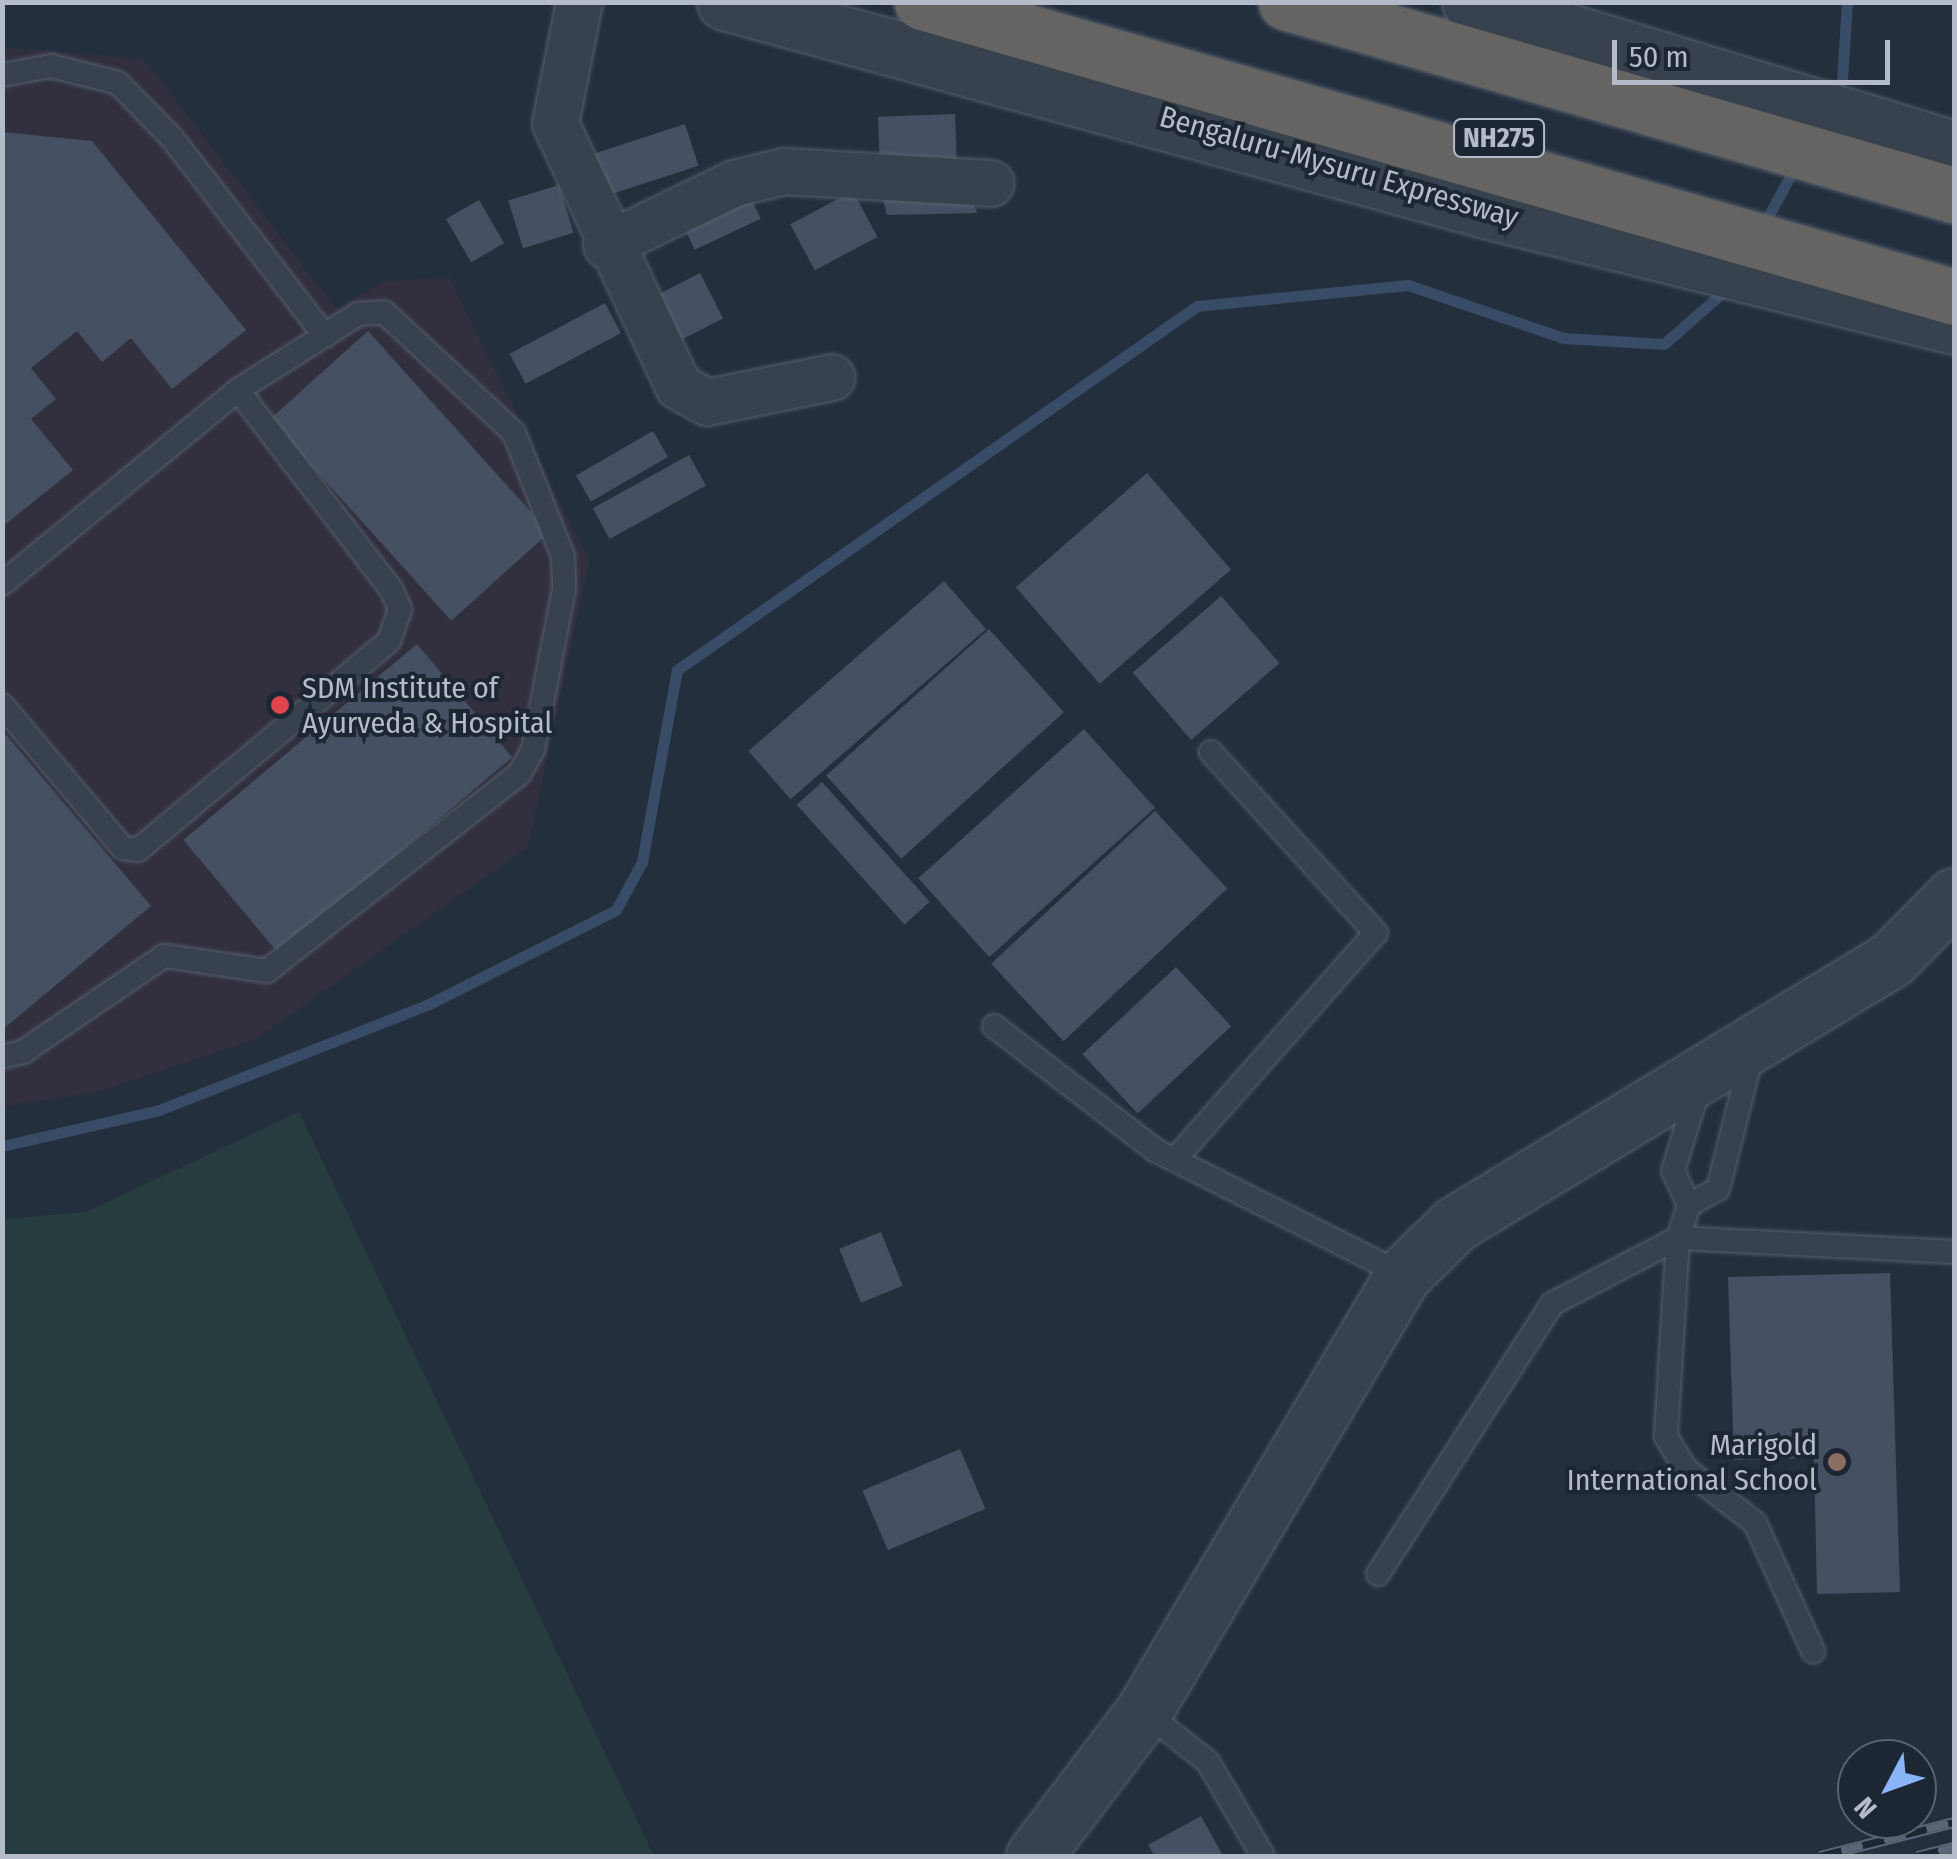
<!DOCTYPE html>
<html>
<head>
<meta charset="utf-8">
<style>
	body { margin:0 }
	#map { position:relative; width:1957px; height:1859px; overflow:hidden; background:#242f3e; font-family:"Fira Sans Condensed",sans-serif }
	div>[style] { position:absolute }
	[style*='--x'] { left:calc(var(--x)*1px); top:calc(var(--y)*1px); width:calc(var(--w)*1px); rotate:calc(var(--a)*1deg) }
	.medical>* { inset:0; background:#32303f }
	.green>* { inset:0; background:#263c3f }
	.stream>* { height:11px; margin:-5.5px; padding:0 5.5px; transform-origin:5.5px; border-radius:5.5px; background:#394c67 }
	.building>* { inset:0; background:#455162; transform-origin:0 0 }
	.roads { filter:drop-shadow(0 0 2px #565f6c) drop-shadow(0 0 2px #565f6c) }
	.service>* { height:22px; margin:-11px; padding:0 11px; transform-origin:11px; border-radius:11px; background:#38414e }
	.minor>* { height:45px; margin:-22.5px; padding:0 22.5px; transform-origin:22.5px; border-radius:22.5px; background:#38414e }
	.tertiary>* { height:55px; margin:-27.5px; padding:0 27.5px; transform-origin:27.5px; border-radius:27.5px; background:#38414e }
	.trunk>* { height:55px; margin:-27.5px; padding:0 27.5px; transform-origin:27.5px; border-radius:27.5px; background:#656462 }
	.rail>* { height:11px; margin-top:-5.5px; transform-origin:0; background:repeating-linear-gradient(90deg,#1d2633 0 22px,#5a6575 0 44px); box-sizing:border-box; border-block:2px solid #5a6575 }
	.dots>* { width:28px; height:28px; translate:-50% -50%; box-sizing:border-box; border:5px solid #1d2633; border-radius:50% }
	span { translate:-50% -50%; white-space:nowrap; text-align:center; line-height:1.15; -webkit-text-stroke:8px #1d2633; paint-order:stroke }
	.shield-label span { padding:2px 8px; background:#1d2633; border:2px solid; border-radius:8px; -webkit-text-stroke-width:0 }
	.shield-label { font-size:28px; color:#b4bcc9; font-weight:700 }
	.street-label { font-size:30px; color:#b4bcc9 }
	.poi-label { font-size:30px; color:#b4bcc9 }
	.left { translate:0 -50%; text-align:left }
	.right { translate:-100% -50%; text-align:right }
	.frame { position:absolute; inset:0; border:5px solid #b4bcc9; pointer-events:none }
	.north { position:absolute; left:1837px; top:1739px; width:100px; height:100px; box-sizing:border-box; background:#1d2633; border:2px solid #59626f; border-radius:50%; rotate:229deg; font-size:28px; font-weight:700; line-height:40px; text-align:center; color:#b4bcc9 }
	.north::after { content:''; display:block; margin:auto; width:35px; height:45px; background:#8ab4f8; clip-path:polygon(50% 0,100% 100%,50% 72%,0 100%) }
	.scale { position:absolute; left:1612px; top:40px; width:278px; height:45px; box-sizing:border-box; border:5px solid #b4bcc9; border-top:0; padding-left:12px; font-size:30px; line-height:35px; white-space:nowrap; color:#b4bcc9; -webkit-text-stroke:8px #1d2633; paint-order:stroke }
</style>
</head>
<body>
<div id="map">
	<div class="medical">
		<i style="clip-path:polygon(2px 47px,144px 59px,336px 309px,385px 281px,450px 278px,589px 562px,528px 847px,256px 1039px,94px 1093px,3px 1106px)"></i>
	</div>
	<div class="green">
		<i style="clip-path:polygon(299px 1112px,654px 1856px,3px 1856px,3px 1219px,86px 1212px)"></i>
	</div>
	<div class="stream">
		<i style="--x:1832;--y:99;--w:21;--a:-62"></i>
		<i style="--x:1842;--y:80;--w:78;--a:-86.3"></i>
		<i style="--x:1763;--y:226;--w:72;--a:-61.6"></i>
		<i style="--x:2;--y:1146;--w:161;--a:-12.9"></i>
		<i style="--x:159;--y:1110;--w:290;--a:-21.4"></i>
		<i style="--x:429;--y:1004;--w:209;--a:-26.7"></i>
		<i style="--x:616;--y:910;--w:55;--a:-61.6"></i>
		<i style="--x:642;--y:862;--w:195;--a:-79.7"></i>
		<i style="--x:677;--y:670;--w:635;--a:-34.99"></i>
		<i style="--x:1197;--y:306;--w:212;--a:-5.7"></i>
		<i style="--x:1408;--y:285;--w:165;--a:18.8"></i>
		<i style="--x:1564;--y:338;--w:100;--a:3.4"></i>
		<i style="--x:1664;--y:344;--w:88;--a:-41.3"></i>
	</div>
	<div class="building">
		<i style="left:955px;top:114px;width:53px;height:77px;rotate:88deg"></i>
		<i style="left:685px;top:124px;width:44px;height:104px;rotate:72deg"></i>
		<i style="clip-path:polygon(2px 132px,92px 141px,246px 330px,172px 389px,131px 338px,102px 362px,77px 331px,31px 368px,56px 399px,31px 419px,73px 470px,2px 527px)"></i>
		<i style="left:559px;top:185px;width:50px;height:53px;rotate:73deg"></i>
		<i style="clip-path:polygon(879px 185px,968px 190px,977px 213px,887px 215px)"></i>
		<i style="left:853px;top:191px;width:52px;height:71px;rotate:62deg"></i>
		<i style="left:751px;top:198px;width:23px;height:73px;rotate:65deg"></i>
		<i style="left:479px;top:200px;width:50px;height:38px;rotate:60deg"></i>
		<i style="left:700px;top:273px;width:51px;height:66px;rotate:63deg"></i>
		<i style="left:605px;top:303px;width:34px;height:108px;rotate:62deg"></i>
		<i style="left:368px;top:331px;width:271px;height:132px;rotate:48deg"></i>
		<i style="left:653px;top:431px;width:30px;height:89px;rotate:60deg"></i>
		<i style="left:689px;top:455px;width:35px;height:110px;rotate:61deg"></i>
		<i style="left:1147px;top:473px;width:128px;height:174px;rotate:49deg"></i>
		<i style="left:944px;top:581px;width:64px;height:259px;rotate:49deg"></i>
		<i style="left:1221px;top:596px;width:89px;height:117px;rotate:49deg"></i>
		<i style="left:989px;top:629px;width:112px;height:219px;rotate:48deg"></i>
		<i style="left:417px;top:644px;width:148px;height:305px;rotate:50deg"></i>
		<i style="left:1084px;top:729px;width:106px;height:223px;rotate:48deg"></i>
		<i style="clip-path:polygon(2px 730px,151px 906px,2px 1030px)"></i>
		<i style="left:822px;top:782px;width:161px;height:34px;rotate:48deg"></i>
		<i style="left:1155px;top:811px;width:106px;height:224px;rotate:47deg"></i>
		<i style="left:1176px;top:967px;width:81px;height:128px;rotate:47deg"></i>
		<i style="left:881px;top:1232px;width:58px;height:45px;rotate:68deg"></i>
		<i style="clip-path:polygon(1890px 1273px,1900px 1592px,1817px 1594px,1814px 1458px,1734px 1460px,1728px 1277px)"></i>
		<i style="left:960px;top:1449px;width:65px;height:106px;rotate:67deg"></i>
		<i style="clip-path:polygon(1201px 1816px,1223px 1856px,1155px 1856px,1148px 1845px)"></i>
	</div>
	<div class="roads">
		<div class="service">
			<i style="--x:2;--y:75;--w:50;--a:-10.4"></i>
			<i style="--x:51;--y:66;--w:69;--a:14.2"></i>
			<i style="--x:118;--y:83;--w:77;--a:45.5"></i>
			<i style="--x:172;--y:138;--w:250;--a:52.3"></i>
			<i style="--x:2;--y:584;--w:306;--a:-39.4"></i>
			<i style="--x:238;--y:390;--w:142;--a:-32.3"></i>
			<i style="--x:358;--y:314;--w:26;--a:-4"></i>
			<i style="--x:384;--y:312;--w:178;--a:42.9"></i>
			<i style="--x:514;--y:433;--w:132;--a:68.3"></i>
			<i style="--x:563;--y:556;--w:33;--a:88"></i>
			<i style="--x:564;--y:589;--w:164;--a:100.9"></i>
			<i style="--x:533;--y:750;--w:28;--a:120"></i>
			<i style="--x:519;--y:774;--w:320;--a:142"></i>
			<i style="--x:267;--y:971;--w:104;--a:-171.7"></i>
			<i style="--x:164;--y:956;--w:171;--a:145.8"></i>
			<i style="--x:23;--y:1052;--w:22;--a:167"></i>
			<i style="--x:2;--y:705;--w:187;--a:49.8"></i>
			<i style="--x:123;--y:848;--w:15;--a:8"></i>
			<i style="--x:138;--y:850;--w:327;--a:-39.8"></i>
			<i style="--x:389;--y:641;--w:34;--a:-71"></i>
			<i style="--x:400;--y:609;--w:22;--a:-114"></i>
			<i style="--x:391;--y:589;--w:251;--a:-127.6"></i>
			<i style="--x:994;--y:1026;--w:203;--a:37.6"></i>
			<i style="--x:1155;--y:1150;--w:278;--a:26.7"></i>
			<i style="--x:1753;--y:1050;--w:143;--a:104.1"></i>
			<i style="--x:1718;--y:1189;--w:33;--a:151"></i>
			<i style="--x:1689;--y:1205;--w:35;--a:108"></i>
			<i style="--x:1678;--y:1238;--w:199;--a:93.5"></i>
			<i style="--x:1666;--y:1437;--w:39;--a:58"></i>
			<i style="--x:1687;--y:1470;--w:86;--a:37.9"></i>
			<i style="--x:1755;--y:1523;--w:141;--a:65.6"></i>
			<i style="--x:1175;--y:1159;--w:302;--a:-48.4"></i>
			<i style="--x:1376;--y:933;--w:245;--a:-132.4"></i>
			<i style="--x:1689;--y:1205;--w:38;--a:-115"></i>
			<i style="--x:1673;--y:1171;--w:88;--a:-72.8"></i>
			<i style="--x:1378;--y:1574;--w:321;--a:-57.2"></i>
			<i style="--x:1552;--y:1304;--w:142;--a:-27.6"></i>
			<i style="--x:1678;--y:1238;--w:276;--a:2.9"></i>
			<i style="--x:1144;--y:1711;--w:82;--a:38.6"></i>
			<i style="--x:1208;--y:1762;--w:109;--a:59.7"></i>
		</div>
		<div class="minor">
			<i style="--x:579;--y:2;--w:123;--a:101.2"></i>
			<i style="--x:555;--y:123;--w:290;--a:64.9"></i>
			<i style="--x:678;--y:386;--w:33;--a:29"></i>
			<i style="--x:707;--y:402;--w:127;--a:-11.3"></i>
			<i style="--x:606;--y:245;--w:142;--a:-25.8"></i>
			<i style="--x:734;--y:183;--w:51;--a:-13.5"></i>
			<i style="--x:784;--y:171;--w:207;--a:3.3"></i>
		</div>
		<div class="tertiary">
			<i style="--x:725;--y:2;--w:789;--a:15.29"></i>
			<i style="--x:1486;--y:210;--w:482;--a:13.9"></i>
			<i style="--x:1470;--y:2;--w:506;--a:16.89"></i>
			<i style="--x:1034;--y:1856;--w:182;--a:-52.8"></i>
			<i style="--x:1144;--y:1711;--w:507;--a:-59.29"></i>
			<i style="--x:1403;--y:1275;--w:73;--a:-44.4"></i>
			<i style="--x:1455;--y:1224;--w:511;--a:-31.23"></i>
			<i style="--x:1892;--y:959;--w:88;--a:-45.5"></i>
		</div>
		<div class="trunk">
			<i style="--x:922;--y:2;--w:1073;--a:15.95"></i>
			<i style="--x:1286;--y:2;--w:695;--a:16.12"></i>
		</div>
	</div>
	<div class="rail">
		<i style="--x:1820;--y:1856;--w:138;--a:-14.2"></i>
		<i style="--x:1917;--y:1856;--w:38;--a:-14"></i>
	</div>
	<div class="dots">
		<i style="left:280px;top:705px;background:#e0444e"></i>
		<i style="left:1837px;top:1462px;background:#8d6e63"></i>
	</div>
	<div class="shield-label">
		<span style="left:1499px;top:138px">NH275</span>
	</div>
	<div class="street-label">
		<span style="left:1339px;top:167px;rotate:16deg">Bengaluru-Mysuru Expressway</span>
	</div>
	<div class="poi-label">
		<span class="left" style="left:302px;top:705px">SDM Institute of<br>Ayurveda &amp; Hospital</span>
		<span class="right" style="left:1817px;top:1462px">Marigold<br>International School</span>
	</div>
	<div class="frame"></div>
	<div class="north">N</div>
	<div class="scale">50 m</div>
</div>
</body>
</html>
